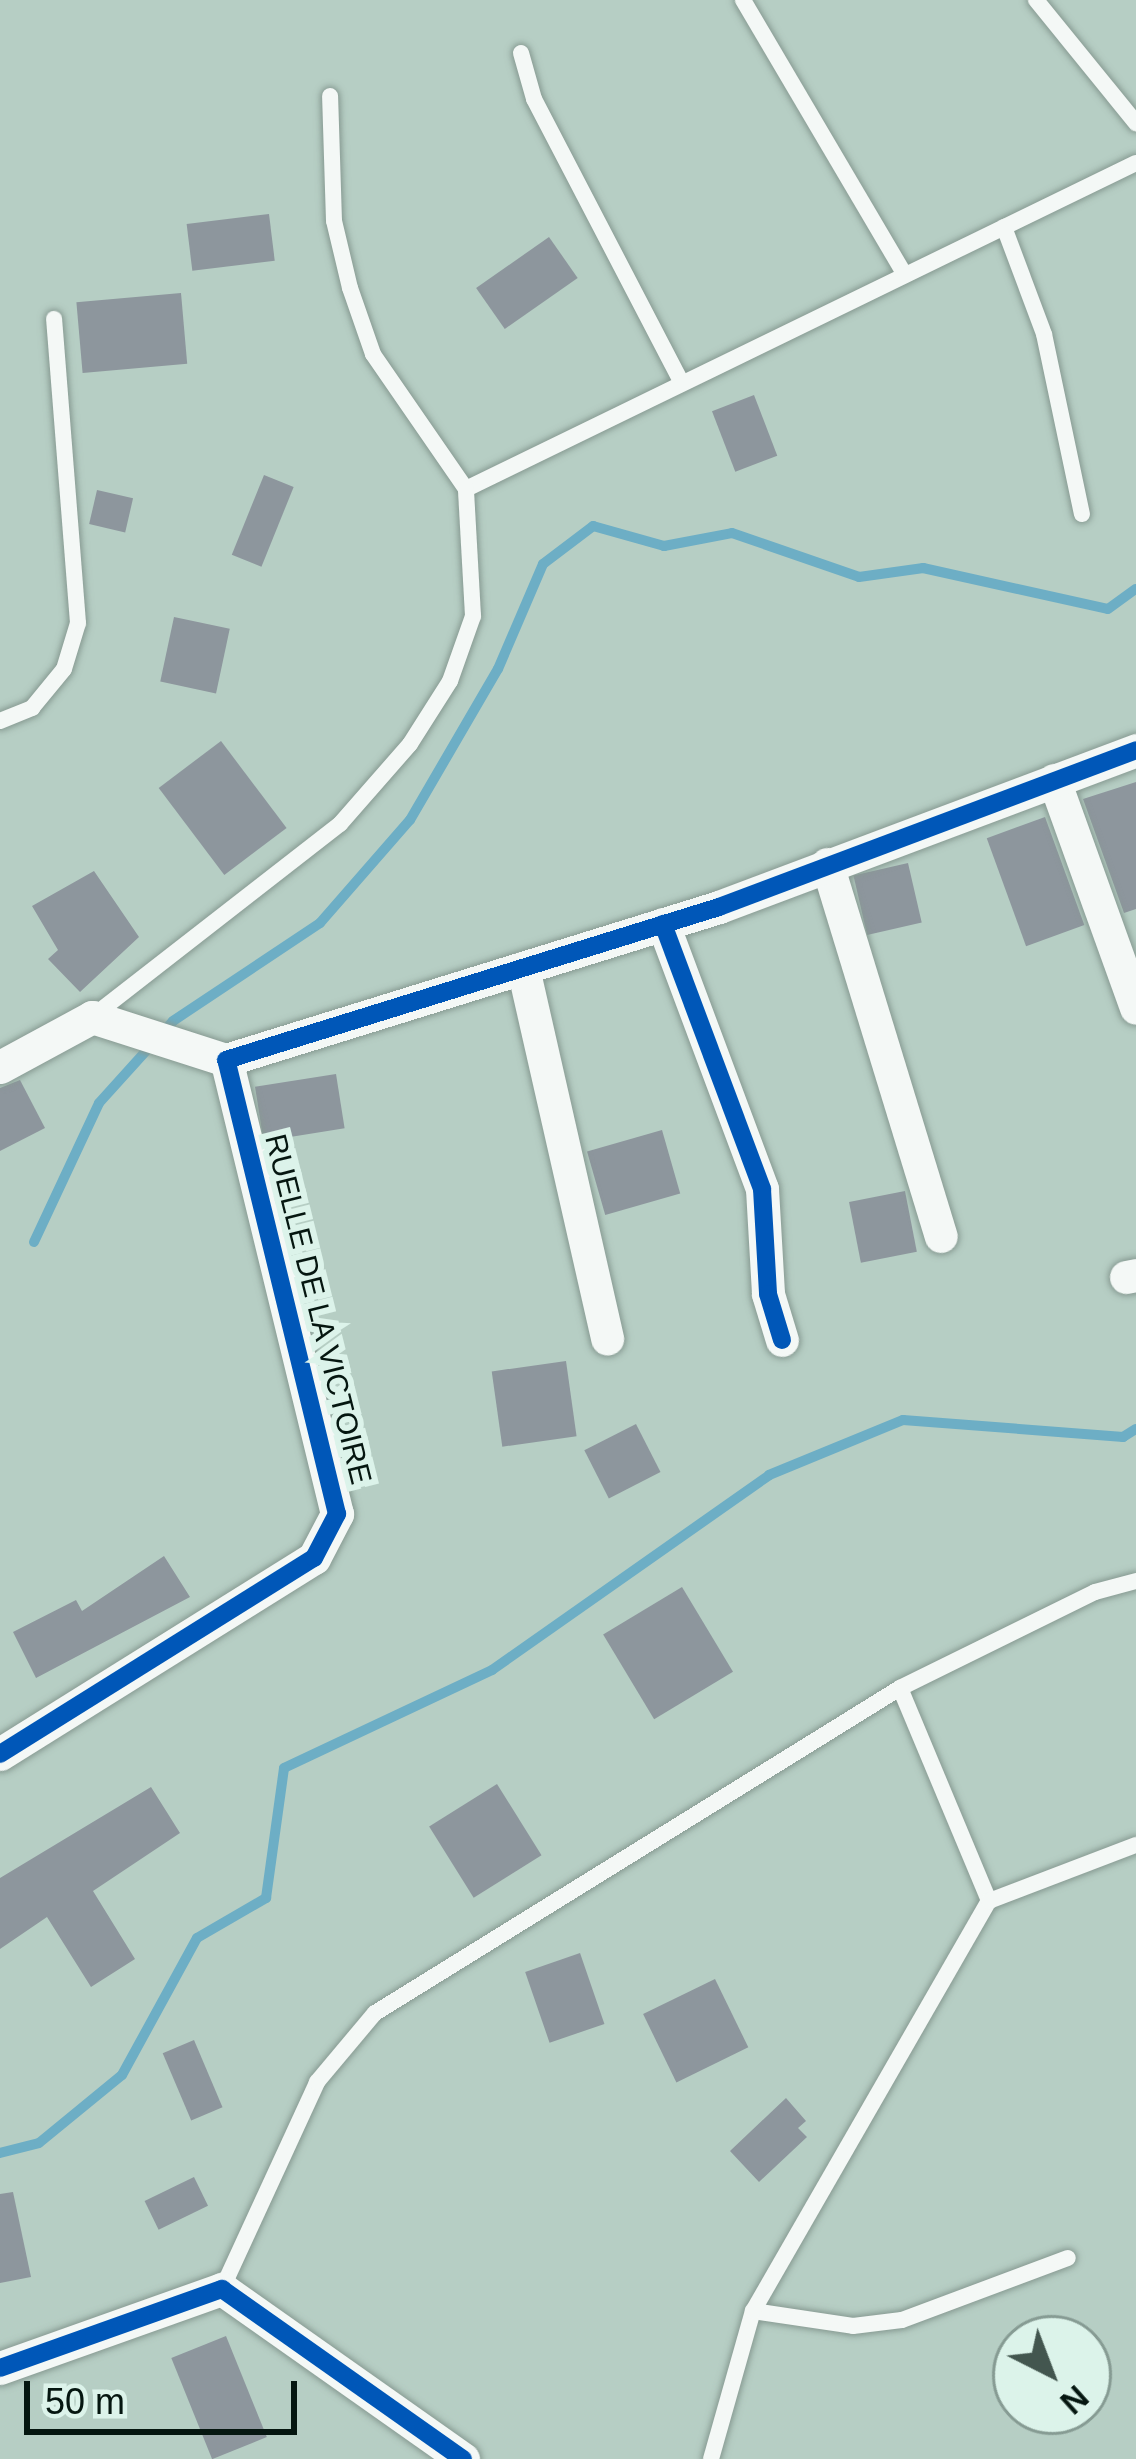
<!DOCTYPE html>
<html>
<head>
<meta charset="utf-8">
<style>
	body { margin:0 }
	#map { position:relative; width:1136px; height:2459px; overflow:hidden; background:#b6cec4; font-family:Helvetica,sans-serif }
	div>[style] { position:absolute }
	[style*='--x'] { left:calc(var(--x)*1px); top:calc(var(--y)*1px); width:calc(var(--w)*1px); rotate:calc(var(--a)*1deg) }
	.stream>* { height:10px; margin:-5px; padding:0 5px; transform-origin:5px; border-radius:5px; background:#6daec5 }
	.building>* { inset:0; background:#8d969d; transform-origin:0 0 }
	.roads { filter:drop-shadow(0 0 3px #879a92) drop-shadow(0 0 3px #879a92) }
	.lane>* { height:16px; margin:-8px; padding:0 8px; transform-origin:8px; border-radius:8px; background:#f4f8f6 }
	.street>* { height:33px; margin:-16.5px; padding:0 16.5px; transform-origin:16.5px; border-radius:16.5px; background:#f4f8f6 }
	.cycleway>* { height:18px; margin:-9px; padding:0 9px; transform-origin:9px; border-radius:9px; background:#0057b8 }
	span { translate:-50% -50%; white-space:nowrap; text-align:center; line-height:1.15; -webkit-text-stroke:12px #dcf3ea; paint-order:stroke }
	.street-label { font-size:30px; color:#051610 }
	.north { position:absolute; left:992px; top:2315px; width:120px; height:120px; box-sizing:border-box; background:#dcf3ea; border:3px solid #869b93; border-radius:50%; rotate:138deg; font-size:33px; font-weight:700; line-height:48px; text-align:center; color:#051610 }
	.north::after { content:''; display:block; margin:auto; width:42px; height:54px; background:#43564f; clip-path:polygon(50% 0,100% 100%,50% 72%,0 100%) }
	.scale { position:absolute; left:24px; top:2381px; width:273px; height:54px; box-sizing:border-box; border:6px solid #051610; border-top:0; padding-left:15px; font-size:36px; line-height:42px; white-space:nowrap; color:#051610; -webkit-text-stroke:9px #dcf3ea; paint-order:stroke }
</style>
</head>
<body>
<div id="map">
	<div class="stream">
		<i style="--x:34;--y:1242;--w:153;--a:-64.9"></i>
		<i style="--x:99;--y:1103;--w:110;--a:-47.9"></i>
		<i style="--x:173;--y:1021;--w:177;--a:-33.7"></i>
		<i style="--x:320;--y:923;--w:137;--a:-48.9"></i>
		<i style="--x:410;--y:820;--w:175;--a:-59.8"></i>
		<i style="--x:498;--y:669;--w:114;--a:-66.8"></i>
		<i style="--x:543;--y:564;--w:63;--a:-37.2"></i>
		<i style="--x:593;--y:526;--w:74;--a:15.7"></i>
		<i style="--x:664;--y:546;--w:69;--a:-10.8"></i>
		<i style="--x:732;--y:533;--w:134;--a:19.1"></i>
		<i style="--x:859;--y:577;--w:65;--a:-8"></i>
		<i style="--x:923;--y:568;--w:189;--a:12.5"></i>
		<i style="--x:1108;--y:609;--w:34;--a:-36"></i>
		<i style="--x:0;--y:2153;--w:40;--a:-14.4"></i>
		<i style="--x:39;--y:2143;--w:107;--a:-39.3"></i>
		<i style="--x:122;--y:2075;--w:156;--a:-61.3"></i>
		<i style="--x:197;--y:1938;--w:80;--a:-30.1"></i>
		<i style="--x:266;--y:1898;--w:131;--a:-82.1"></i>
		<i style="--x:284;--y:1768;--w:230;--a:-25.2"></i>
		<i style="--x:492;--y:1670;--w:339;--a:-35.1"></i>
		<i style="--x:769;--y:1475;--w:145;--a:-22.3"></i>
		<i style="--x:903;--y:1420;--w:221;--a:4.4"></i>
		<i style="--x:1123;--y:1437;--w:15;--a:-32"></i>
	</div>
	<div class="building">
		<i style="left:269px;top:214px;width:47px;height:83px;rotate:83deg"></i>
		<i style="left:549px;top:237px;width:50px;height:89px;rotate:55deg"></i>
		<i style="left:181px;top:293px;width:71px;height:105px;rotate:85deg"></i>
		<i style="left:754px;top:395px;width:65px;height:45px;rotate:69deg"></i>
		<i style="left:264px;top:475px;width:32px;height:86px;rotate:22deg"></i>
		<i style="left:97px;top:490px;width:37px;height:35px;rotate:13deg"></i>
		<i style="left:174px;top:617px;width:57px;height:66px;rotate:12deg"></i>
		<i style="left:221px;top:741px;width:109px;height:78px;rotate:53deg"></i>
		<i style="clip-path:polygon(1136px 782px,1136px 909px,1124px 913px,1083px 799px)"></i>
		<i style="left:1045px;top:817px;width:115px;height:62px;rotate:70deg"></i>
		<i style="left:908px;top:863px;width:61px;height:56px;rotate:77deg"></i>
		<i style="clip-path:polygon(94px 871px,139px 937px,80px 992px,48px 959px,58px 950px,32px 906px)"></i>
		<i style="left:336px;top:1074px;width:55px;height:82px;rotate:81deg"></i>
		<i style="clip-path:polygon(20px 1080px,45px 1128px,0 1151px,0 1088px)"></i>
		<i style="left:662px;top:1130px;width:66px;height:78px;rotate:74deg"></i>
		<i style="left:905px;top:1191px;width:62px;height:57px;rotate:79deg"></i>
		<i style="left:566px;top:1361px;width:76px;height:75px;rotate:82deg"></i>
		<i style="left:636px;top:1424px;width:54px;height:58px;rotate:63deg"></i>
		<i style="clip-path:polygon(164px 1556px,190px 1597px,36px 1678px,13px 1632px,76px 1600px,82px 1611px)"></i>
		<i style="left:682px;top:1587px;width:99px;height:92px;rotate:59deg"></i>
		<i style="left:497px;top:1784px;width:84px;height:80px;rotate:58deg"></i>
		<i style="clip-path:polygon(151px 1787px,180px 1833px,93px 1891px,135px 1959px,91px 1987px,47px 1917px,0 1949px,0 1878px)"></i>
		<i style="left:580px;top:1953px;width:75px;height:58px;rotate:71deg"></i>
		<i style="left:715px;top:1979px;width:76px;height:80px;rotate:64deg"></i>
		<i style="left:194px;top:2040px;width:73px;height:34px;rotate:67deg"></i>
		<i style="clip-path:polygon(786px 2098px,806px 2121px,798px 2128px,807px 2137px,759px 2182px,730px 2151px)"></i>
		<i style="left:194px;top:2177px;width:32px;height:55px;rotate:64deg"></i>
		<i style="clip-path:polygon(13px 2192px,31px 2277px,0 2283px,0 2194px)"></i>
		<i style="left:226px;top:2336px;width:109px;height:59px;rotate:68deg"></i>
	</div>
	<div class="roads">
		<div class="lane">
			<i style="--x:743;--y:0;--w:319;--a:59.5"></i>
			<i style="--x:1036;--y:0;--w:159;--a:50.9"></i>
			<i style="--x:521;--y:53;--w:48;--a:74.2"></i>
			<i style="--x:534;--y:99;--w:320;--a:62.5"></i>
			<i style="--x:1004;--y:227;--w:114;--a:69.5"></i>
			<i style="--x:1044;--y:334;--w:184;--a:78.1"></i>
			<i style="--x:466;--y:489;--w:745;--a:-25.95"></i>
			<i style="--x:0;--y:721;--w:35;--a:-22"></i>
			<i style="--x:32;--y:708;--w:50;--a:-50.6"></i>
			<i style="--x:64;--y:669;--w:48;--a:-73.1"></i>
			<i style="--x:78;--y:623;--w:305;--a:-94.5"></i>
			<i style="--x:92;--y:1017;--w:314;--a:-37.9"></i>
			<i style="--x:340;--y:824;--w:106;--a:-48.8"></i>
			<i style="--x:410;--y:744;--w:75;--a:-57.6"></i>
			<i style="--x:450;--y:681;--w:69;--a:-70.5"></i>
			<i style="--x:473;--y:616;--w:127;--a:-93.2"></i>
			<i style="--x:466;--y:489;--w:164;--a:-124.6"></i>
			<i style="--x:373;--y:354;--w:70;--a:-109.2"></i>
			<i style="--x:350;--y:288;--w:69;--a:-103.4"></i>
			<i style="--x:334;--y:221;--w:125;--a:-91.8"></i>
			<i style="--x:900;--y:1688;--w:231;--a:67.3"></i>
			<i style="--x:222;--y:2289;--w:228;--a:-65.3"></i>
			<i style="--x:317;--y:2082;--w:90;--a:-50"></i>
			<i style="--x:375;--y:2013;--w:617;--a:-31.76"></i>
			<i style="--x:900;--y:1688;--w:217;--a:-26.2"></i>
			<i style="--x:1095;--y:1592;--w:42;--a:-15"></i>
			<i style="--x:753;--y:2311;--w:101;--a:8.5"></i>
			<i style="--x:853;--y:2326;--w:49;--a:-7"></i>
			<i style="--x:902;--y:2320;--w:177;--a:-20.5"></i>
			<i style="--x:711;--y:2459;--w:154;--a:-74.2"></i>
			<i style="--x:753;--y:2311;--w:473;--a:-60.1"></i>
			<i style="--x:989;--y:1901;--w:157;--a:-20.9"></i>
		</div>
		<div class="street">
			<i style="--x:1054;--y:780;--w:242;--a:70.2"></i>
			<i style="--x:827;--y:864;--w:389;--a:73"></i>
			<i style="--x:663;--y:924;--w:283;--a:69.5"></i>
			<i style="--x:762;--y:1189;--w:105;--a:86.7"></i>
			<i style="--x:768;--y:1294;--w:48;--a:73.1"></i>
			<i style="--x:523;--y:968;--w:380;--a:77.2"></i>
			<i style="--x:226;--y:1060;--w:516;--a:-17.24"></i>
			<i style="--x:719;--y:907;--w:446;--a:-20.6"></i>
			<i style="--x:0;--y:1067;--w:105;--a:-28.5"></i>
			<i style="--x:92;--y:1017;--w:141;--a:17.8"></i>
			<i style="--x:1126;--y:1277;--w:10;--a:-11"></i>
			<i style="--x:0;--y:1754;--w:370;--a:-32"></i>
			<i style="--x:314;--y:1558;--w:50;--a:-62.4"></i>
			<i style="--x:337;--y:1514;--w:467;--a:-103.7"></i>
			<i style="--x:0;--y:2368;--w:236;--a:-19.6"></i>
			<i style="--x:222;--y:2289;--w:295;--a:35.2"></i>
		</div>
	</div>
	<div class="cycleway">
		<i style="--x:663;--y:924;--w:283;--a:69.5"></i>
		<i style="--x:762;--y:1189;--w:105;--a:86.7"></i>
		<i style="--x:768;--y:1294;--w:48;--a:73.1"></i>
		<i style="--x:0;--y:1754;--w:370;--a:-32"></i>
		<i style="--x:314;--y:1558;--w:50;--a:-62.4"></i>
		<i style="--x:337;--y:1514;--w:467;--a:-103.7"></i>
		<i style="--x:226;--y:1060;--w:516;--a:-17.24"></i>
		<i style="--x:719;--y:907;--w:446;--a:-20.6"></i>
		<i style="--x:0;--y:2368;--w:236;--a:-19.6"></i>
		<i style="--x:222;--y:2289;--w:295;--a:35.2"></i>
	</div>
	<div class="street-label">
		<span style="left:318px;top:1309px;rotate:76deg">RUELLE DE LA VICTOIRE</span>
	</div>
	<div class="north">N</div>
	<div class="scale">50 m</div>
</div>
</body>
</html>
